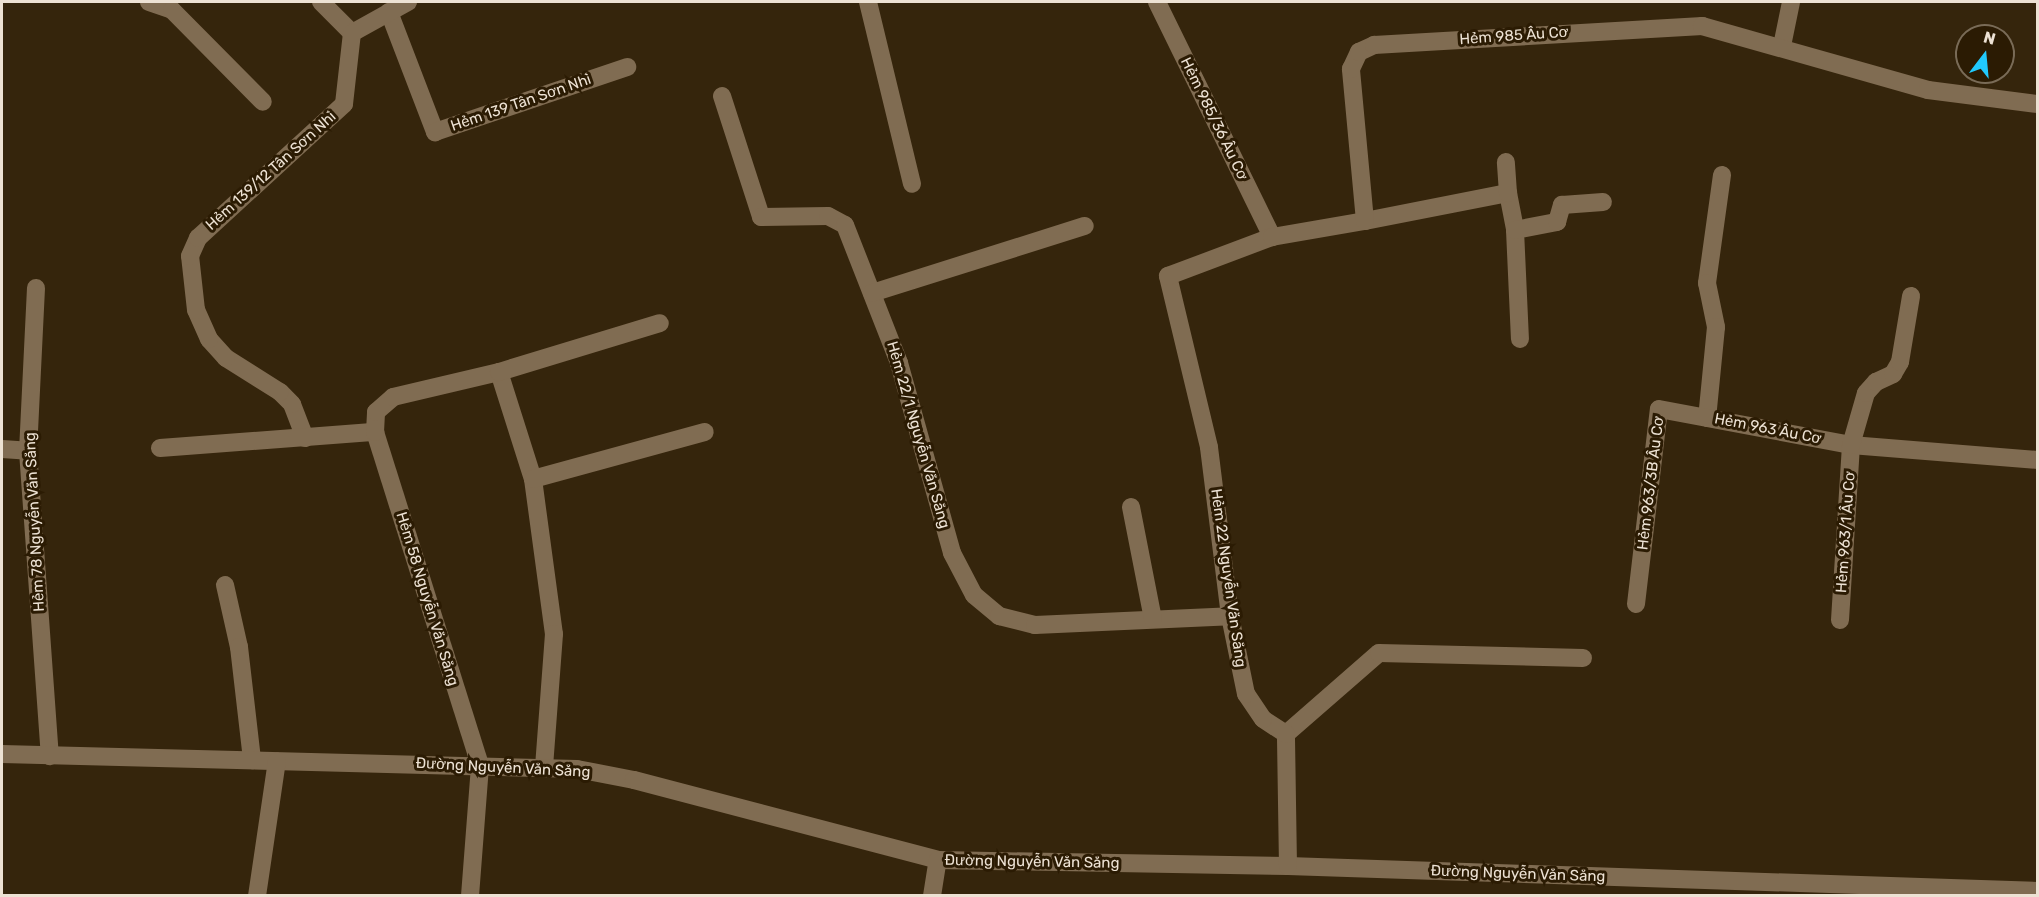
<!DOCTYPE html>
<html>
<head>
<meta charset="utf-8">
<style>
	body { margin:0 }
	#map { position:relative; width:2039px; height:897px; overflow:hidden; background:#35250c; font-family:Rubik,sans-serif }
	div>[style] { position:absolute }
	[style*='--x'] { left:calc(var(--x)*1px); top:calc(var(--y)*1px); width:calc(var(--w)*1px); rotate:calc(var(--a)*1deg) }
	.minor>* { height:18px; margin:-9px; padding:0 9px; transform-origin:9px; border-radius:9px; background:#806c52 }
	span { translate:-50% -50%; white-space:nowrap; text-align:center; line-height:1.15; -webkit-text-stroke:6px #2b1b03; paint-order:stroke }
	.street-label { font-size:15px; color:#ede2d4 }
	.frame { position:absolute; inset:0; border:3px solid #ede2d4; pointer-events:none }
	.north { position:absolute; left:1955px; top:24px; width:60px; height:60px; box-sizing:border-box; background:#2b1b03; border:2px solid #796b57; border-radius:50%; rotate:16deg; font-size:16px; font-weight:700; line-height:24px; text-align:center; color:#ede2d4 }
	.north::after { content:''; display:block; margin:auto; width:21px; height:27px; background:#21c9fd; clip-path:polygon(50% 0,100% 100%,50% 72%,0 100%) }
</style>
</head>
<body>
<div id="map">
	<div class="minor">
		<i style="--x:149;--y:2;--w:24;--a:19"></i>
		<i style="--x:172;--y:10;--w:129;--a:45.3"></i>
		<i style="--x:321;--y:2;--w:44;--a:45"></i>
		<i style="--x:868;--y:2;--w:187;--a:76.4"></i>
		<i style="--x:1157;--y:2;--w:262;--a:63.9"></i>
		<i style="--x:389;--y:12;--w:129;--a:69"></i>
		<i style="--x:435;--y:132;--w:203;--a:-18.7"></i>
		<i style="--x:352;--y:33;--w:64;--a:-29"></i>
		<i style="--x:1782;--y:46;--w:45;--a:-78.4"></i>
		<i style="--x:722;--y:96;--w:127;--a:72.1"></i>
		<i style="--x:761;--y:217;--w:67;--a:-0.9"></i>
		<i style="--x:828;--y:216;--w:19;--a:28"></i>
		<i style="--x:845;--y:225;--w:148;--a:68.6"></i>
		<i style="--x:899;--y:363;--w:197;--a:74.4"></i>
		<i style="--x:952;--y:553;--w:47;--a:62.4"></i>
		<i style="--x:974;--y:595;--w:33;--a:40"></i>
		<i style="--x:999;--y:616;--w:37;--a:14"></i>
		<i style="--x:1035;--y:625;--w:195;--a:-2.6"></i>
		<i style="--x:1722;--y:175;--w:109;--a:97.9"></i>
		<i style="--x:1707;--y:283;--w:45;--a:78.4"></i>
		<i style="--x:1716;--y:327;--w:91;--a:95.6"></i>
		<i style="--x:1707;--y:418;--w:147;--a:10.6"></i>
		<i style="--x:1851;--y:445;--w:188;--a:4.6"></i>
		<i style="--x:1508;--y:193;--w:38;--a:79"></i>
		<i style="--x:1515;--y:230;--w:109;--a:87.4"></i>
		<i style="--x:1365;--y:221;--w:146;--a:-11.1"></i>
		<i style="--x:1508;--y:193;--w:31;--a:-94"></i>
		<i style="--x:1515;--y:230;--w:43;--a:-10.8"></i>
		<i style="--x:1557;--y:222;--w:18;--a:-74"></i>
		<i style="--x:1562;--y:205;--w:41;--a:-4.2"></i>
		<i style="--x:36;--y:288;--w:163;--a:92.8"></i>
		<i style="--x:28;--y:451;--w:306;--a:85.9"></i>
		<i style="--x:872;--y:293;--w:223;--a:-17.5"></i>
		<i style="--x:499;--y:372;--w:112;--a:72.4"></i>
		<i style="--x:533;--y:479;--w:156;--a:82.3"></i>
		<i style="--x:554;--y:634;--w:133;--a:94.3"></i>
		<i style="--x:305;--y:438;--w:36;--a:-111"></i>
		<i style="--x:292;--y:404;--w:17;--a:-135"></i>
		<i style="--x:280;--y:392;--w:64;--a:-147.8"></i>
		<i style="--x:226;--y:358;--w:25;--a:-132"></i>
		<i style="--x:209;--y:339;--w:32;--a:-114"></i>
		<i style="--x:196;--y:310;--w:54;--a:-96.3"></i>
		<i style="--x:190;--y:256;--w:20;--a:-66"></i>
		<i style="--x:198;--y:238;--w:198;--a:-42.5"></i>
		<i style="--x:344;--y:104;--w:71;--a:-83.6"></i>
		<i style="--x:160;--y:448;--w:216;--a:-4.3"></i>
		<i style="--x:2;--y:449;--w:26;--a:4"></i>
		<i style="--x:533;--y:479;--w:178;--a:-15.3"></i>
		<i style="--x:1131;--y:507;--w:114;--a:78.9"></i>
		<i style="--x:225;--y:585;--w:64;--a:77.3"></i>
		<i style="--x:239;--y:647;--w:114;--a:83.4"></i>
		<i style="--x:1636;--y:604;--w:196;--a:-83.3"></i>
		<i style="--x:1659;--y:409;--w:49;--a:10.6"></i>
		<i style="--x:1840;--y:620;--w:175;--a:-86.4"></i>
		<i style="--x:1851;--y:445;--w:54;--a:-73.9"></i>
		<i style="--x:1866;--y:393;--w:15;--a:-48"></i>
		<i style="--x:1876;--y:382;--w:19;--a:-25"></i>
		<i style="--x:1893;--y:374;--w:14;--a:-60"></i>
		<i style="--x:1900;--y:362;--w:67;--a:-80.5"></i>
		<i style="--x:1286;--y:734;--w:123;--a:-41.1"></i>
		<i style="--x:1379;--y:653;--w:204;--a:1.4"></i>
		<i style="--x:2;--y:754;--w:575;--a:1.49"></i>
		<i style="--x:577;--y:769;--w:58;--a:10.9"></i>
		<i style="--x:634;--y:780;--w:314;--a:14.7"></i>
		<i style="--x:938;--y:860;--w:350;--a:1"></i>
		<i style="--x:1288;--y:866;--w:750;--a:1.91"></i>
		<i style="--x:1288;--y:866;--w:132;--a:-90.9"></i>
		<i style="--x:1286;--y:734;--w:27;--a:-147"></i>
		<i style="--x:1263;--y:719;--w:30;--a:-124"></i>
		<i style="--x:1246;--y:694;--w:80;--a:-101.6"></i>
		<i style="--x:1230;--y:616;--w:170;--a:-97.1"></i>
		<i style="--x:1209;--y:447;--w:176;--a:-103.5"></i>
		<i style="--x:1168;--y:276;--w:111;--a:-20.6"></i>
		<i style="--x:1272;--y:237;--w:94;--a:-9.8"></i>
		<i style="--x:1365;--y:221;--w:153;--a:-95.3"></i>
		<i style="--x:1351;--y:69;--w:19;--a:-65"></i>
		<i style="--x:1359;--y:52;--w:17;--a:-25"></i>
		<i style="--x:1374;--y:45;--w:329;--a:-3.3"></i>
		<i style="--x:1702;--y:26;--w:235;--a:15.8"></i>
		<i style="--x:1928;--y:90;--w:111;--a:7.3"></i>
		<i style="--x:257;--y:896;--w:136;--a:-81.6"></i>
		<i style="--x:470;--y:896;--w:131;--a:-85.6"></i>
		<i style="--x:480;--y:765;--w:349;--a:-107.5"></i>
		<i style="--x:375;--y:432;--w:20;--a:-87"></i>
		<i style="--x:376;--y:412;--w:23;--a:-41"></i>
		<i style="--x:393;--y:397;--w:109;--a:-13.3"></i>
		<i style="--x:499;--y:372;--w:168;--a:-16.9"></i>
		<i style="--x:932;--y:896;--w:36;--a:-81"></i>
	</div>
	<div class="street-label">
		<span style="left:1514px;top:36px;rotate:-4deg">Hẻm 985 Âu Cơ</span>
		<span style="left:521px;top:103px;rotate:-19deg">Hẻm 139 Tân Sơn Nhì</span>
		<span style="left:1214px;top:119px;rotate:64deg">Hẻm 985/36 Âu Cơ</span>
		<span style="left:271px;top:171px;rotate:-42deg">Hẻm 139/12 Tân Sơn Nhì</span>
		<span style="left:1768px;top:429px;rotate:11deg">Hẻm 963 Âu Cơ</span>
		<span style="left:918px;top:435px;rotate:74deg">Hẻm 22/1 Nguyễn Văn Săng</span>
		<span style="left:1651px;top:483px;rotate:-83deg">Hẻm 963/3B Âu Cơ</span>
		<span style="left:35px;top:522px;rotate:-93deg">Hẻm 78 Nguyễn Văn Săng</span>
		<span style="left:1846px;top:532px;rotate:-86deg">Hẻm 963/1 Âu Cơ</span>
		<span style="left:1228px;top:578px;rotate:82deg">Hẻm 22 Nguyễn Văn Săng</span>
		<span style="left:427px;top:599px;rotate:73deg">Hẻm 58 Nguyễn Văn Săng</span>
		<span style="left:503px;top:768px;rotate:3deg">Đường Nguyễn Văn Săng</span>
		<span style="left:1032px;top:862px;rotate:1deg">Đường Nguyễn Văn Săng</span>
		<span style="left:1518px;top:874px;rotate:2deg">Đường Nguyễn Văn Săng</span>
	</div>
	<div class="frame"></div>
	<div class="north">N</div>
</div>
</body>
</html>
